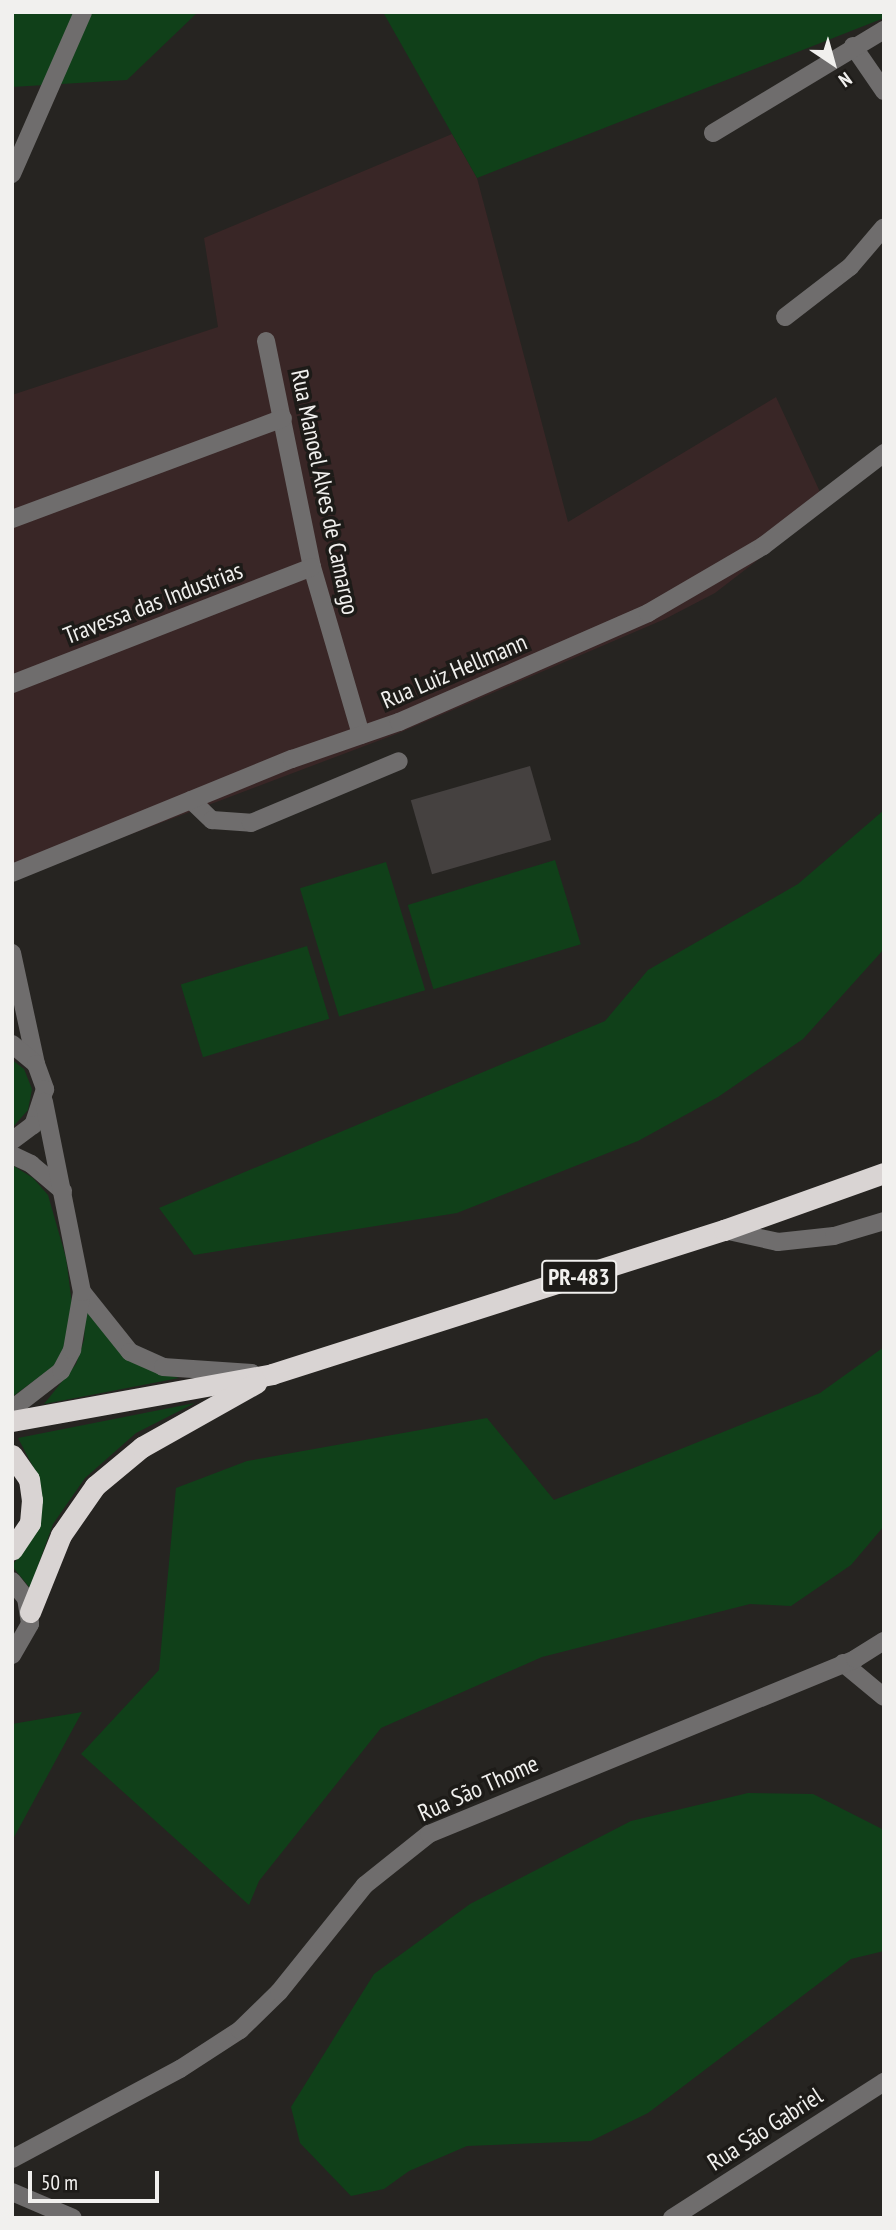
<!DOCTYPE html>
<html>
<head>
<meta charset="utf-8">
<style>
	body { margin:0 }
	#map { position:relative; width:896px; height:2230px; overflow:hidden; background:#262421; font-family:"PT Sans Narrow",sans-serif }
	div>[style] { position:absolute }
	[style*='--x'] { left:calc(var(--x)*1px); top:calc(var(--y)*1px); width:calc(var(--w)*1px); rotate:calc(var(--a)*1deg) }
	.industrial>* { inset:0; background:#392626 }
	.green>* { inset:0; background:#104019; transform-origin:0 0 }
	.building>* { inset:0; background:#454140; transform-origin:0 0 }
	.minor>* { height:18px; margin:-9px; padding:0 9px; transform-origin:9px; border-radius:9px; background:#6f6d6d }
	.highway>* { height:21px; margin:-10.5px; padding:0 10.5px; transform-origin:10.5px; border-radius:10.5px; background:#d9d4d3 }
	span { translate:-50% -50%; white-space:nowrap; text-align:center; line-height:1.15; -webkit-text-stroke:7px #1d1b18; paint-order:stroke }
	.shield-label span { padding:2px 5px; background:#1d1b18; border:2px solid; border-radius:5px; -webkit-text-stroke-width:0 }
	.shield-label { font-size:23px; color:#f1f0ee; font-weight:700 }
	.street-label { font-size:24px; color:#f1f0ee }
	.frame { position:absolute; inset:0; border:14px solid #f1f0ee; pointer-events:none }
	.north { position:absolute; left:798px; top:28px; width:70px; height:70px; -webkit-text-stroke:5px #1d1b18; paint-order:stroke; rotate:144deg; font-size:19px; font-weight:700; line-height:28px; text-align:center; color:#f1f0ee }
	.north::after { content:''; display:block; margin:auto; width:24px; height:32px; background:#f1f0ee; clip-path:polygon(50% 0,100% 100%,50% 72%,0 100%) }
	.scale { position:absolute; left:28px; top:2171px; width:131px; height:32px; box-sizing:border-box; border:4px solid #f1f0ee; border-top:0; padding-left:9px; font-size:21px; line-height:24px; white-space:nowrap; color:#f1f0ee; -webkit-text-stroke:5px #1d1b18; paint-order:stroke }
</style>
</head>
<body>
<div id="map">
	<div class="industrial">
		<i style="clip-path:polygon(452px 134px,477px 178px,568px 522px,776px 397px,827px 507px,715px 593px,665px 619px,399px 733px,12px 879px,12px 395px,218px 327px,204px 238px)"></i>
	</div>
	<div class="green">
		<i style="clip-path:polygon(12px 12px,198px 12px,127px 80px,12px 87px)"></i>
		<i style="clip-path:polygon(383px 12px,884px 12px,884px 18px,477px 178px)"></i>
		<i style="clip-path:polygon(884px 810px,884px 949px,803px 1039px,718px 1097px,638px 1141px,457px 1213px,194px 1255px,159px 1208px,605px 1021px,648px 970px,798px 884px)"></i>
		<i style="left:555px;top:860px;width:88px;height:154px;rotate:73deg"></i>
		<i style="left:386px;top:862px;width:134px;height:90px;rotate:73deg"></i>
		<i style="left:307px;top:946px;width:76px;height:132px;rotate:73deg"></i>
		<i style="clip-path:polygon(12px 1060px,24px 1069px,32px 1089px,28px 1110px,12px 1128px)"></i>
		<i style="clip-path:polygon(12px 1165px,33px 1178px,48px 1195px,66px 1258px,73px 1312px,68px 1340px,54px 1366px,12px 1397px)"></i>
		<i style="clip-path:polygon(86px 1305px,161px 1373px,179px 1378px,44px 1404px,76px 1364px,84px 1340px)"></i>
		<i style="clip-path:polygon(884px 1347px,884px 1526px,851px 1565px,791px 1606px,750px 1604px,542px 1657px,381px 1728px,259px 1881px,249px 1905px,81px 1754px,159px 1670px,176px 1488px,247px 1461px,487px 1418px,554px 1500px,820px 1393px)"></i>
		<i style="clip-path:polygon(195px 1403px,136px 1433px,85px 1478px,53px 1524px,30px 1588px,12px 1566px,31px 1539px,39px 1478px,18px 1438px)"></i>
		<i style="clip-path:polygon(82px 1712px,12px 1841px,12px 1724px)"></i>
		<i style="clip-path:polygon(748px 1793px,813px 1794px,884px 1830px,884px 1951px,851px 1959px,648px 2113px,591px 2141px,467px 2146px,409px 2171px,384px 2189px,351px 2196px,300px 2143px,291px 2107px,374px 1974px,470px 1904px,631px 1821px)"></i>
	</div>
	<div class="building">
		<i style="left:530px;top:766px;width:77px;height:124px;rotate:74deg"></i>
	</div>
	<div class="minor">
		<i style="--x:853;--y:46;--w:55;--a:55.4"></i>
		<i style="--x:713;--y:133;--w:200;--a:-31.1"></i>
		<i style="--x:12;--y:174;--w:177;--a:-66.3"></i>
		<i style="--x:785;--y:317;--w:82;--a:-37.6"></i>
		<i style="--x:850;--y:267;--w:52;--a:-49.6"></i>
		<i style="--x:266;--y:341;--w:231;--a:78.5"></i>
		<i style="--x:312;--y:567;--w:175;--a:73.7"></i>
		<i style="--x:12;--y:519;--w:289;--a:-20.4"></i>
		<i style="--x:12;--y:684;--w:322;--a:-21.3"></i>
		<i style="--x:191;--y:800;--w:29;--a:44"></i>
		<i style="--x:212;--y:820;--w:39;--a:4"></i>
		<i style="--x:251;--y:823;--w:160;--a:-22.7"></i>
		<i style="--x:12;--y:873;--w:302;--a:-22.2"></i>
		<i style="--x:292;--y:759;--w:113;--a:-19.1"></i>
		<i style="--x:399;--y:722;--w:272;--a:-23.6"></i>
		<i style="--x:648;--y:613;--w:133;--a:-30.2"></i>
		<i style="--x:763;--y:546;--w:153;--a:-37.5"></i>
		<i style="--x:12;--y:953;--w:114;--a:77.8"></i>
		<i style="--x:12;--y:1044;--w:31;--a:40"></i>
		<i style="--x:36;--y:1064;--w:27;--a:70"></i>
		<i style="--x:45;--y:1089;--w:38;--a:108"></i>
		<i style="--x:33;--y:1125;--w:26;--a:143"></i>
		<i style="--x:12;--y:1155;--w:21;--a:25"></i>
		<i style="--x:31;--y:1164;--w:42;--a:40.2"></i>
		<i style="--x:724;--y:1230;--w:55;--a:12.5"></i>
		<i style="--x:778;--y:1242;--w:56;--a:-6.1"></i>
		<i style="--x:834;--y:1236;--w:52;--a:-16.7"></i>
		<i style="--x:82;--y:1292;--w:77;--a:51.3"></i>
		<i style="--x:130;--y:1352;--w:36;--a:24"></i>
		<i style="--x:163;--y:1367;--w:89;--a:3.9"></i>
		<i style="--x:12;--y:1409;--w:62;--a:-37.8"></i>
		<i style="--x:61;--y:1371;--w:24;--a:-62"></i>
		<i style="--x:72;--y:1350;--w:59;--a:-80.2"></i>
		<i style="--x:82;--y:1292;--w:194;--a:-101.3"></i>
		<i style="--x:12;--y:1581;--w:22;--a:51"></i>
		<i style="--x:26;--y:1598;--w:26;--a:81"></i>
		<i style="--x:30;--y:1624;--w:36;--a:120"></i>
		<i style="--x:843;--y:1663;--w:53;--a:39.7"></i>
		<i style="--x:12;--y:2159;--w:191;--a:-28.2"></i>
		<i style="--x:180;--y:2069;--w:72;--a:-33"></i>
		<i style="--x:240;--y:2030;--w:54;--a:-44.3"></i>
		<i style="--x:279;--y:1992;--w:137;--a:-51.2"></i>
		<i style="--x:365;--y:1885;--w:82;--a:-38.6"></i>
		<i style="--x:429;--y:1834;--w:461;--a:-22.3"></i>
		<i style="--x:855;--y:1659;--w:34;--a:-32"></i>
		<i style="--x:12;--y:2192;--w:66;--a:23.1"></i>
		<i style="--x:672;--y:2218;--w:252;--a:-32.7"></i>
	</div>
	<div class="highway">
		<i style="--x:12;--y:1421;--w:264;--a:-10.2"></i>
		<i style="--x:272;--y:1374;--w:474;--a:-17.7"></i>
		<i style="--x:724;--y:1230;--w:170;--a:-19.6"></i>
		<i style="--x:12;--y:1455;--w:29;--a:55"></i>
		<i style="--x:29;--y:1479;--w:21;--a:82"></i>
		<i style="--x:32;--y:1500;--w:23;--a:95"></i>
		<i style="--x:30;--y:1523;--w:32;--a:124"></i>
		<i style="--x:30;--y:1612;--w:83;--a:-68.1"></i>
		<i style="--x:61;--y:1535;--w:60;--a:-55.2"></i>
		<i style="--x:95;--y:1486;--w:61;--a:-39.7"></i>
		<i style="--x:142;--y:1447;--w:131;--a:-29.3"></i>
	</div>
	<div class="shield-label">
		<span style="left:579px;top:1277px">PR-483</span>
	</div>
	<div class="street-label">
		<span style="left:325px;top:492px;rotate:78deg">Rua Manoel Alves de Camargo</span>
		<span style="left:153px;top:603px;rotate:-21deg">Travessa das Industrias</span>
		<span style="left:454px;top:671px;rotate:-23deg">Rua Luiz Hellmann</span>
		<span style="left:478px;top:1788px;rotate:-24deg">Rua São Thome</span>
		<span style="left:765px;top:2129px;rotate:-33deg">Rua São Gabriel</span>
	</div>
	<div class="frame"></div>
	<div class="north">N</div>
	<div class="scale">50 m</div>
</div>
</body>
</html>
